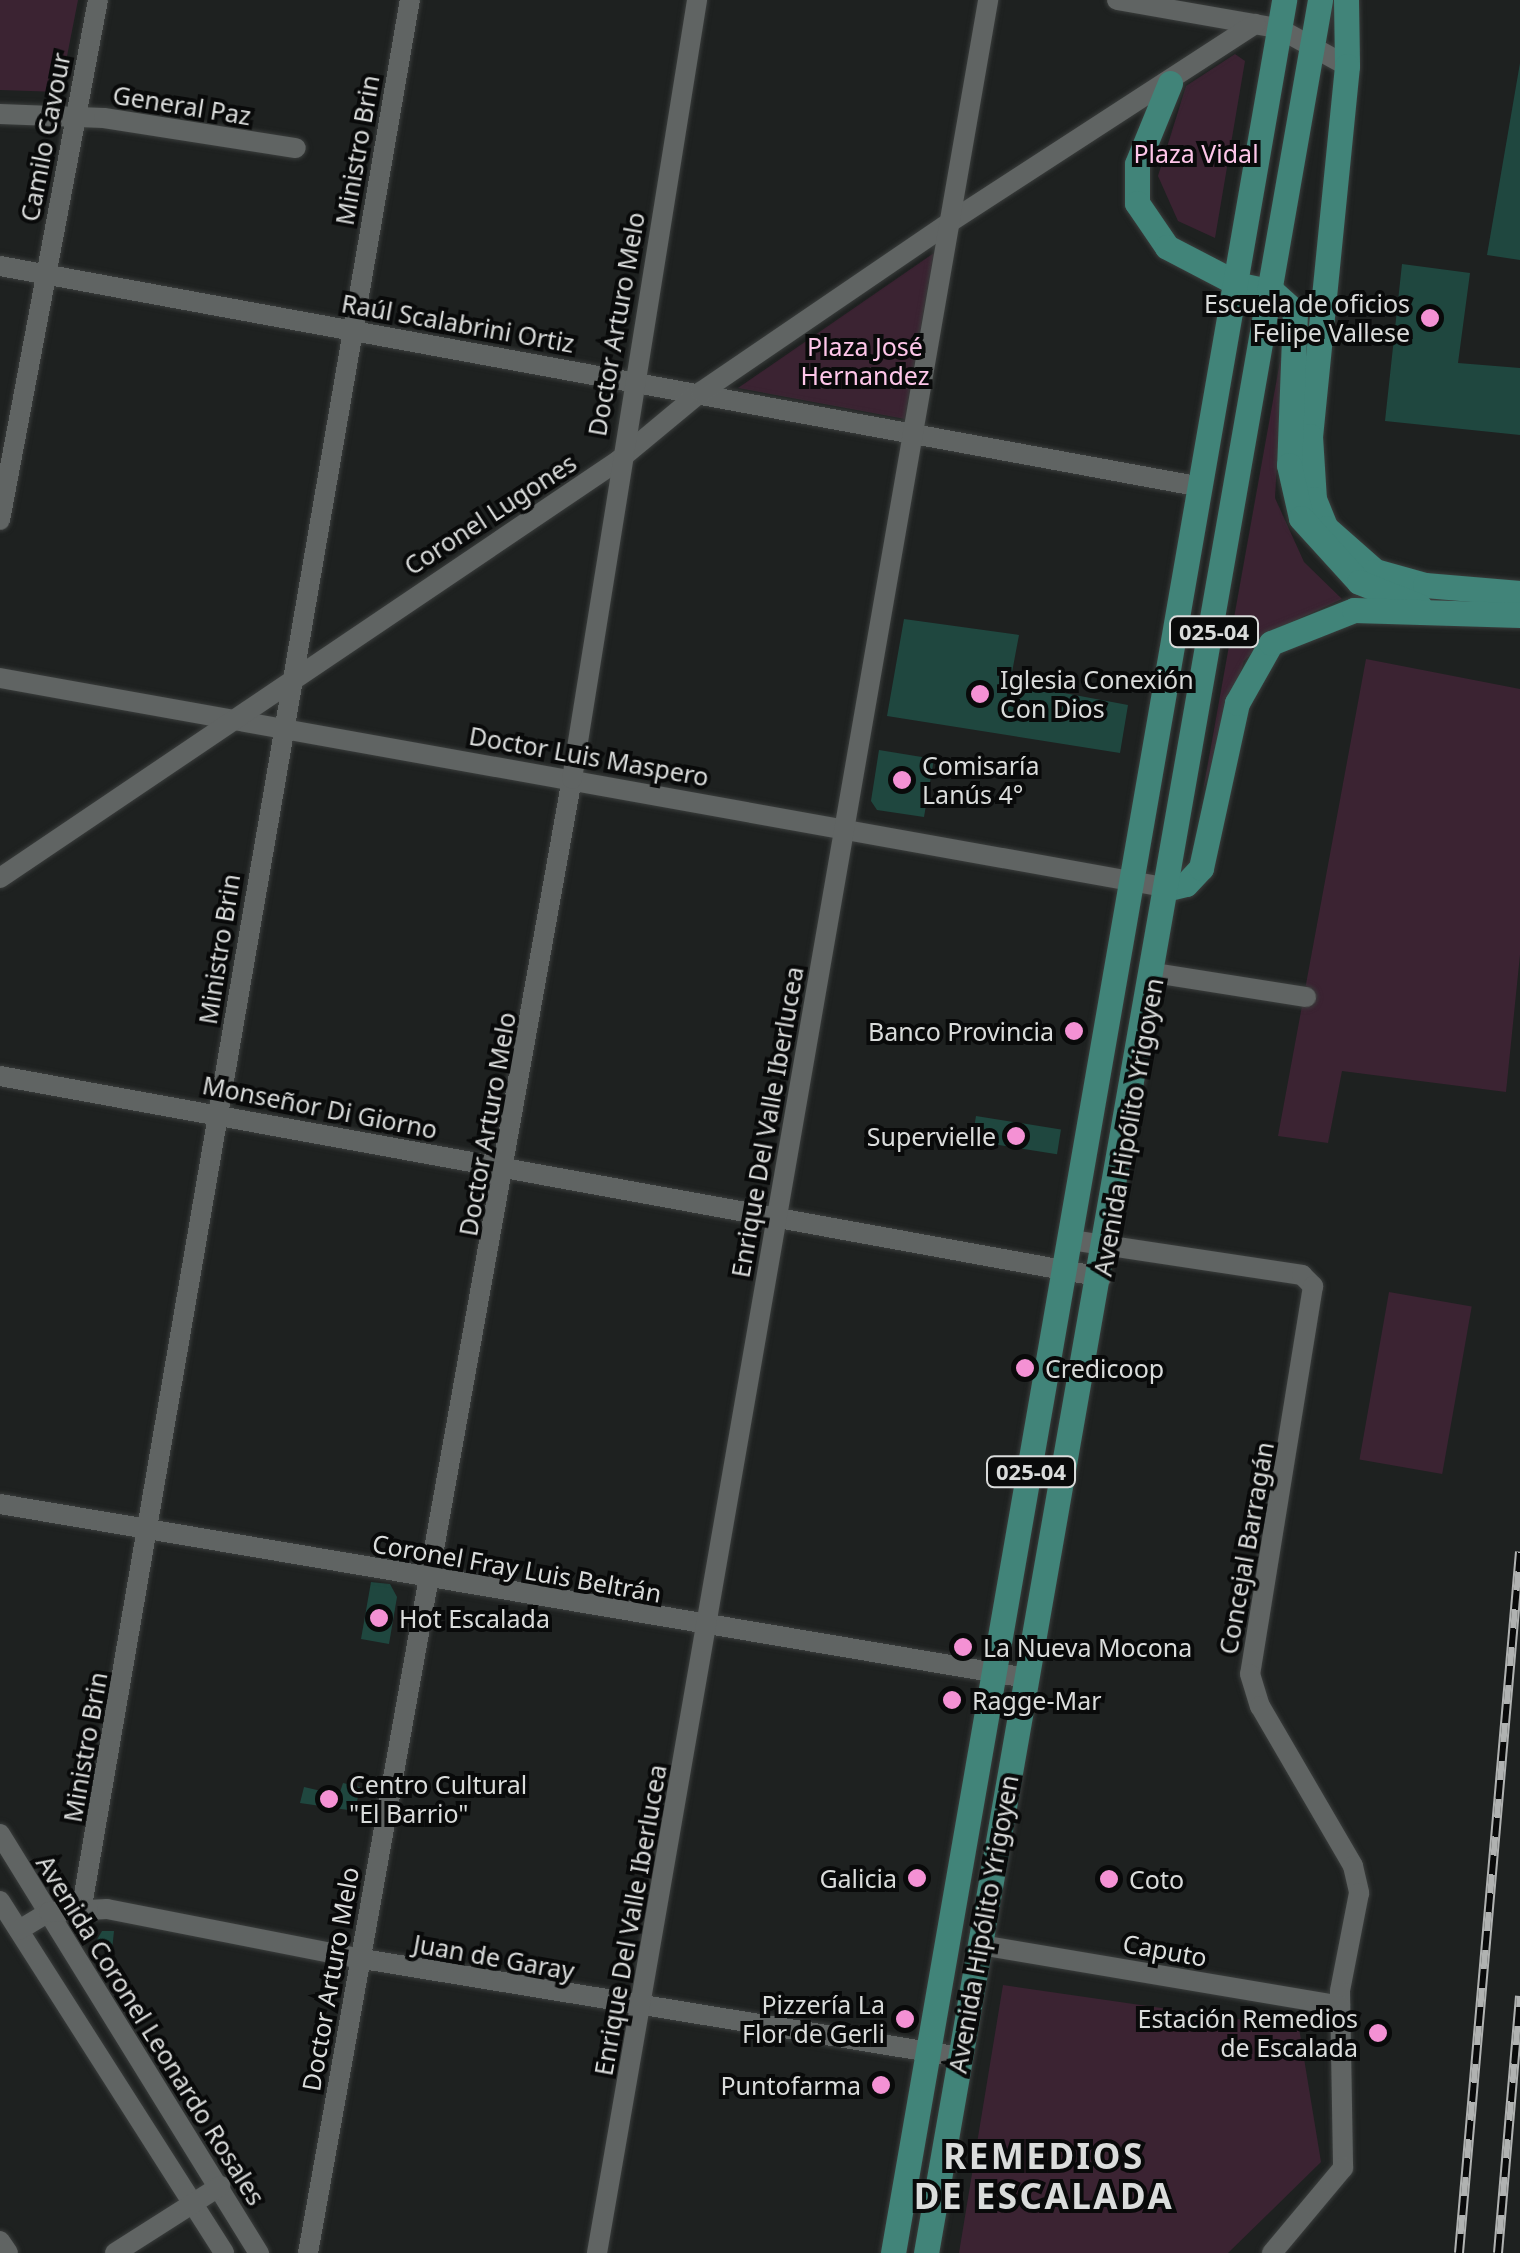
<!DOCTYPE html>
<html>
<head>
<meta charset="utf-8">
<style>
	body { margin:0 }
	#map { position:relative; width:1520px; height:2253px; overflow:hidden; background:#1e2120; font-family:"Noto Sans",sans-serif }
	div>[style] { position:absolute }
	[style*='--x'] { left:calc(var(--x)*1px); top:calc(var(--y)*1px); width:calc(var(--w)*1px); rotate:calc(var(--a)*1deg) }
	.green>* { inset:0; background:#3b2332; transform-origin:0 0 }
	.building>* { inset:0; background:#1f473f; transform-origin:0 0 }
	.roads { filter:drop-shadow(0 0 2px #3a3d3c) drop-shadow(0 0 2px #3a3d3c) }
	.minor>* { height:20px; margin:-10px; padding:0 10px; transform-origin:10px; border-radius:10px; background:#606463 }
	.major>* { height:25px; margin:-12.5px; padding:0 12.5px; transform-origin:12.5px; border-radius:12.5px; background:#418479 }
	.rail>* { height:10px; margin-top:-5px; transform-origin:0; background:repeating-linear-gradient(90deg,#090a0a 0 19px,#b0b2b1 0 38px); box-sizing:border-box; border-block:2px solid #b0b2b1 }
	.dots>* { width:28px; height:28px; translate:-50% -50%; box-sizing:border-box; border:5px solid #090a0a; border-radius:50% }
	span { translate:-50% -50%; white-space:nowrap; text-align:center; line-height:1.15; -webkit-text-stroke:8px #090a0a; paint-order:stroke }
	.shield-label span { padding:2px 8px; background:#090a0a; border:2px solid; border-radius:8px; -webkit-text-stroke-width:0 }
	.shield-label { font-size:22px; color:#dadcdb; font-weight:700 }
	.street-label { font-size:25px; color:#dadcdb }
	.park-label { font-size:25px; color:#fec6e9 }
	.poi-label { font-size:25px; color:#dadcdb }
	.right { translate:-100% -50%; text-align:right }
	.left { translate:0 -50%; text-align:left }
	.district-label { font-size:35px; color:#dadcdb; font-weight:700; letter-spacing:2.5px }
</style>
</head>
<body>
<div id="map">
	<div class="green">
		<i style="clip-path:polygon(0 0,78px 0,60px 92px,0 90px)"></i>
		<i style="clip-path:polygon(1235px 54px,1245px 61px,1215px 238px,1178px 221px,1158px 176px,1186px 86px)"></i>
		<i style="clip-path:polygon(934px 253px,905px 419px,738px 388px)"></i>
		<i style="clip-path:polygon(1284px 339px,1275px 498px,1304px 562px,1342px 599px,1274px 630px,1244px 661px,1203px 791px)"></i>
		<i style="clip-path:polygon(1366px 659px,1520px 689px,1520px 955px,1506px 1092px,1342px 1071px,1328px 1143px,1278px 1136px)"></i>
		<i style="left:1389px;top:1292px;width:84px;height:170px;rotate:10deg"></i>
		<i style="clip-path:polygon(1003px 1985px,1299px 2028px,1321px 2162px,1228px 2253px,959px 2253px)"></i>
	</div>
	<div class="building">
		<i style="clip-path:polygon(1520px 63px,1520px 260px,1487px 255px)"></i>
		<i style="clip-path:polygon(1402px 264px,1470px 273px,1458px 363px,1520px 368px,1520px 435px,1385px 421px)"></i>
		<i style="clip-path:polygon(904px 619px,1019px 635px,1010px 683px,1128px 705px,1120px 753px,887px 716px)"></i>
		<i style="clip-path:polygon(879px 750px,934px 759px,924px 817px,877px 810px,871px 801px)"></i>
		<i style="left:976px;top:1116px;width:86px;height:25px;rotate:9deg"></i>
		<i style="clip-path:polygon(371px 1582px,390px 1584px,397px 1597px,389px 1644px,361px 1639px)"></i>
		<i style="clip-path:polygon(343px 1783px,360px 1787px,355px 1811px,300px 1803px,304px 1787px,339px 1795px)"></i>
		<i style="clip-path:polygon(102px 1931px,114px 1931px,112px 1950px,92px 1948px)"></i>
	</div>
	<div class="roads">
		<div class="minor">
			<i style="--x:1117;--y:0;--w:163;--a:9.9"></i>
			<i style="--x:1278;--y:28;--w:79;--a:28.8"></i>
			<i style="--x:0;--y:114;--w:104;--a:2.2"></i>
			<i style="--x:104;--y:118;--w:194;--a:8.9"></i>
			<i style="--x:0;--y:266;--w:1222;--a:10.42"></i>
			<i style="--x:0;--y:520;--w:529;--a:-79.33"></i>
			<i style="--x:0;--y:678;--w:1188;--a:10.18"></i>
			<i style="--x:0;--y:878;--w:747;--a:-34.03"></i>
			<i style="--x:619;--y:460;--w:107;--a:-39.7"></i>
			<i style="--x:701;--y:392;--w:301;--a:-34.3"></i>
			<i style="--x:950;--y:222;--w:364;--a:-33"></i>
			<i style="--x:1154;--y:973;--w:154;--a:9"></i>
			<i style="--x:0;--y:1076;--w:1120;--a:10.34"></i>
			<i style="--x:1071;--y:1240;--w:234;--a:8.6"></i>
			<i style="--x:1302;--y:1275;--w:16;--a:45"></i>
			<i style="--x:1313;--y:1286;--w:393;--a:99.2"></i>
			<i style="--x:1250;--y:1674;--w:34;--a:73"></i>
			<i style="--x:1260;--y:1706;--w:185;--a:59.8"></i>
			<i style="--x:1353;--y:1866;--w:28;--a:77"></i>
			<i style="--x:1359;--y:1893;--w:100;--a:101"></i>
			<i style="--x:1340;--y:1991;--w:177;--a:89"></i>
			<i style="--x:1343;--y:2168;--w:111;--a:129.9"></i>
			<i style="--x:0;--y:1504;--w:1042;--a:9.62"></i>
			<i style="--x:0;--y:1834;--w:493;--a:58.3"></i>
			<i style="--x:0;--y:1901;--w:417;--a:57.5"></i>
			<i style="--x:82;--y:1906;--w:1934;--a:-80.24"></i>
			<i style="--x:19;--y:1930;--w:35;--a:-31"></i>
			<i style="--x:49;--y:1912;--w:58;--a:-3"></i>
			<i style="--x:107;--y:1909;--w:255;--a:11.1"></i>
			<i style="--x:357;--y:1958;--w:611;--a:9.32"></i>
			<i style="--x:981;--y:1945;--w:364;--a:9.6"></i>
			<i style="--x:0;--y:2241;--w:14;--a:56"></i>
			<i style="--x:115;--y:2253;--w:125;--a:-32.5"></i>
			<i style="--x:308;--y:2253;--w:1497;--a:-79.85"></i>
			<i style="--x:572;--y:779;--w:789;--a:-80.88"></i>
			<i style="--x:597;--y:2253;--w:2287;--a:-80.15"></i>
		</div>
		<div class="major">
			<i style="--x:1346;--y:0;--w:66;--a:89.1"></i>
			<i style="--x:1347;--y:66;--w:372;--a:95.7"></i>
			<i style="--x:1310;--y:436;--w:63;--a:86.4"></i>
			<i style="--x:1314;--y:499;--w:31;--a:68"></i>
			<i style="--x:1326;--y:528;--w:65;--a:41.3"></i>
			<i style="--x:1375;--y:571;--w:52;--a:15.6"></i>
			<i style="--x:1425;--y:585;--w:95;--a:4.8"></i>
			<i style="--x:1170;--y:83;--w:87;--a:112.2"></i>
			<i style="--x:1137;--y:164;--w:39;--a:90"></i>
			<i style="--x:1137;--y:203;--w:53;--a:55.7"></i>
			<i style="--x:1167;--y:247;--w:82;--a:27.5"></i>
			<i style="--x:1240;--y:285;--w:34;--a:12"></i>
			<i style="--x:1273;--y:292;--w:30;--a:42"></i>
			<i style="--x:1295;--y:312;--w:153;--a:92.2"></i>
			<i style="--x:1289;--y:465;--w:54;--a:77.2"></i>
			<i style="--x:1301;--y:518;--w:86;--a:47.8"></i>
			<i style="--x:1359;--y:582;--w:65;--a:21.8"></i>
			<i style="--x:1169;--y:888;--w:17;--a:-13"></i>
			<i style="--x:1186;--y:884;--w:22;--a:-47"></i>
			<i style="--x:1201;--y:868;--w:169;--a:-77.7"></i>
			<i style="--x:1237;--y:703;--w:69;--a:-60.5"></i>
			<i style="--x:1271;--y:643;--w:89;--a:-21.7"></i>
			<i style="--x:1354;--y:610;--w:166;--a:1.7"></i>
			<i style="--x:893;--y:2253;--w:2287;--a:-80.15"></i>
			<i style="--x:926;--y:2253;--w:2287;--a:-80.08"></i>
		</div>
	</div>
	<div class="rail">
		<i style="--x:1459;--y:2253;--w:704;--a:-85.03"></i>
		<i style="--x:1498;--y:2253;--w:258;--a:-85.1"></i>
	</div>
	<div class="dots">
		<i style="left:1430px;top:318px;background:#f491d4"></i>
		<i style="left:980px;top:694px;background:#f491d4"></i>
		<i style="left:902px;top:780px;background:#f491d4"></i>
		<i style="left:1074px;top:1031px;background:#f491d4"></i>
		<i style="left:1016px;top:1136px;background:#f491d4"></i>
		<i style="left:1025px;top:1368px;background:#f491d4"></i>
		<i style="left:379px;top:1618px;background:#f491d4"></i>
		<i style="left:963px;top:1647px;background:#f491d4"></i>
		<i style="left:952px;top:1700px;background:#f491d4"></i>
		<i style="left:329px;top:1799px;background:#f491d4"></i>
		<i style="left:917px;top:1878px;background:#f491d4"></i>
		<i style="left:1109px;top:1879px;background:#f491d4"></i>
		<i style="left:905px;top:2019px;background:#f491d4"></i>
		<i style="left:1378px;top:2033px;background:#f491d4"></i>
		<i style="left:881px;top:2085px;background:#f491d4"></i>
	</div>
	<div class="shield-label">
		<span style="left:1214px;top:632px">025-04</span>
		<span style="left:1031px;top:1472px">025-04</span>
	</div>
	<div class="street-label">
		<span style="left:182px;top:105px;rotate:9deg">General Paz</span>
		<span style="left:45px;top:137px;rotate:-79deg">Camilo Cavour</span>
		<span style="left:357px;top:150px;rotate:-80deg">Ministro Brin</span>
		<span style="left:458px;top:323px;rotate:10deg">Raúl Scalabrini Ortiz</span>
		<span style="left:616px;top:324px;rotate:-80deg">Doctor Arturo Melo</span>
		<span style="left:490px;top:514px;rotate:-33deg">Coronel Lugones</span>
		<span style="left:589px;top:756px;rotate:10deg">Doctor Luis Maspero</span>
		<span style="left:219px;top:949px;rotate:-81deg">Ministro Brin</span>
		<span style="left:320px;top:1107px;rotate:11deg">Monseñor Di Giorno</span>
		<span style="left:767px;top:1122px;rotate:-80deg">Enrique Del Valle Iberlucea</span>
		<span style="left:487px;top:1124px;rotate:-80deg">Doctor Arturo Melo</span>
		<span style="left:1128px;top:1127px;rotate:-80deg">Avenida Hipólito Yrigoyen</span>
		<span style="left:1246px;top:1548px;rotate:-80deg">Concejal Barragán</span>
		<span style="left:517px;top:1568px;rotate:10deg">Coronel Fray Luis Beltrán</span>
		<span style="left:85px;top:1747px;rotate:-80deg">Ministro Brin</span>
		<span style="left:630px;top:1920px;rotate:-80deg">Enrique Del Valle Iberlucea</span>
		<span style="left:983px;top:1924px;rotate:-80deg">Avenida Hipólito Yrigoyen</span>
		<span style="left:1165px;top:1950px;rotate:10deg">Caputo</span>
		<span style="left:494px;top:1957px;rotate:10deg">Juan de Garay</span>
		<span style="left:330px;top:1979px;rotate:-80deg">Doctor Arturo Melo</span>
		<span style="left:151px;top:2030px;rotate:58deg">Avenida Coronel Leonardo Rosales</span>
	</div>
	<div class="park-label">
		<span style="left:1196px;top:153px">Plaza Vidal</span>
		<span style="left:865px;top:361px">Plaza José<br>Hernandez</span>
	</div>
	<div class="poi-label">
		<span class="right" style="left:1410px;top:318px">Escuela de oficios<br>Felipe Vallese</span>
		<span class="left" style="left:1000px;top:694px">Iglesia Conexión<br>Con Dios</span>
		<span class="left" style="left:922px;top:780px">Comisaría<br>Lanús 4°</span>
		<span class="right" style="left:1054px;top:1031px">Banco Provincia</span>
		<span class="right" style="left:996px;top:1136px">Supervielle</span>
		<span class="left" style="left:1045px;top:1368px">Credicoop</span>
		<span class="left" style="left:399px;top:1618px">Hot Escalada</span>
		<span class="left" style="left:983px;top:1647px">La Nueva Mocona</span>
		<span class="left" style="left:972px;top:1700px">Ragge-Mar</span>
		<span class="left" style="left:349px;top:1799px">Centro Cultural<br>"El Barrio"</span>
		<span class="right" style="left:897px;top:1878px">Galicia</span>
		<span class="left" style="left:1129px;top:1879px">Coto</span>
		<span class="right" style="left:885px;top:2019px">Pizzería La<br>Flor de Gerli</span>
		<span class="right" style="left:1358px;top:2033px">Estación Remedios<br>de Escalada</span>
		<span class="right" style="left:861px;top:2085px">Puntofarma</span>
	</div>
	<div class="district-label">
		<span style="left:1044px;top:2176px">REMEDIOS<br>DE ESCALADA</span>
	</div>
</div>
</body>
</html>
